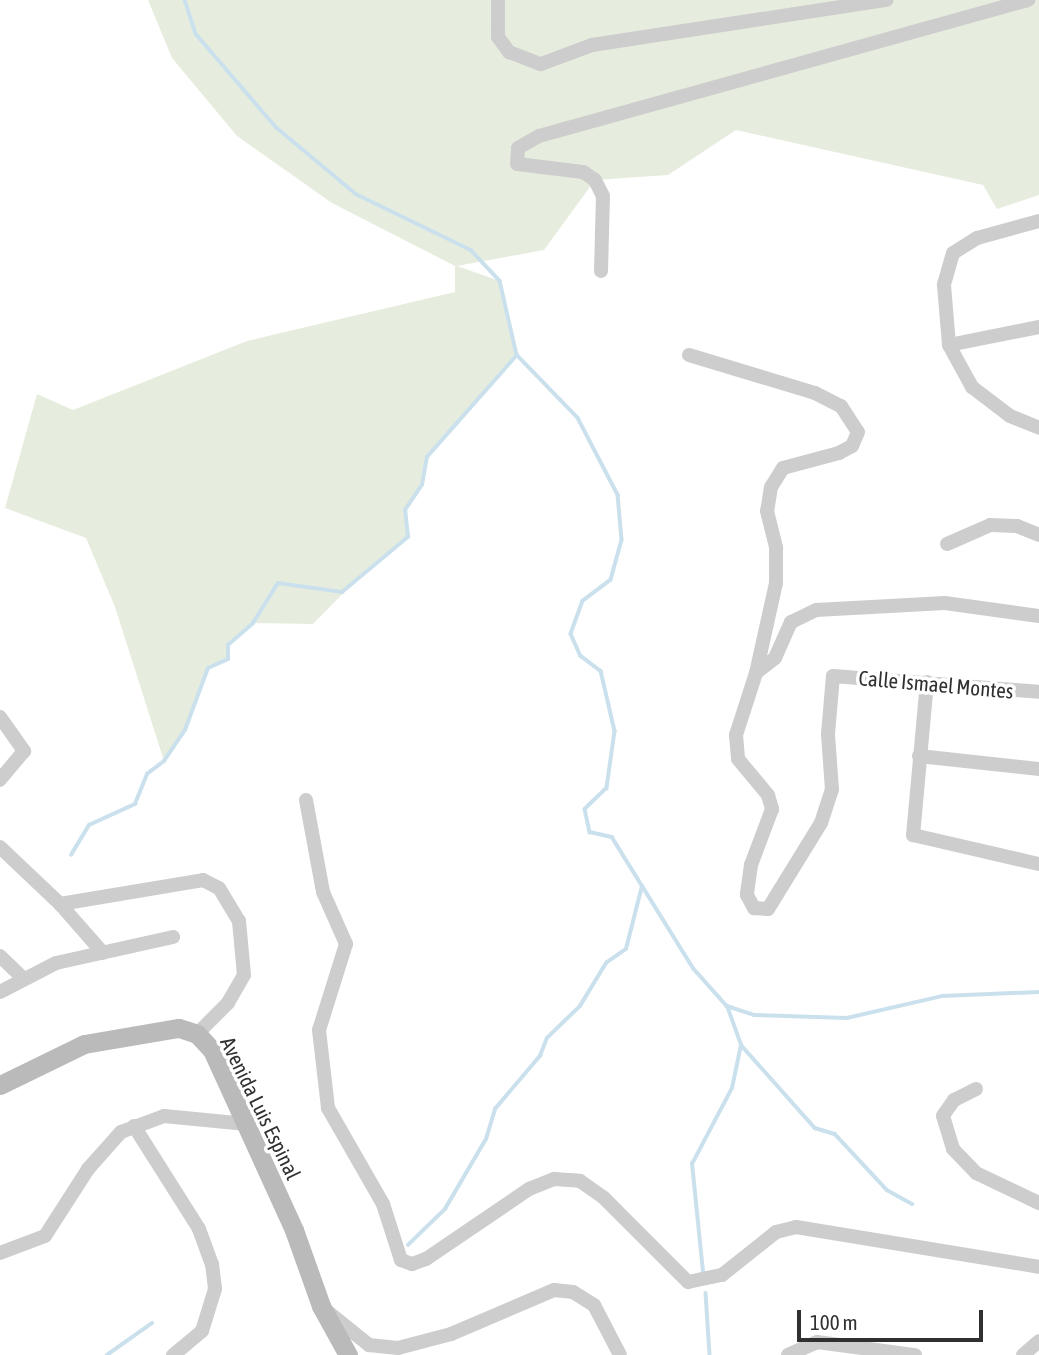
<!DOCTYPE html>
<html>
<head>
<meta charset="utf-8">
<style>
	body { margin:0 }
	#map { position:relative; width:1039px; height:1355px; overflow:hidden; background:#fff; font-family:"Asap Condensed",sans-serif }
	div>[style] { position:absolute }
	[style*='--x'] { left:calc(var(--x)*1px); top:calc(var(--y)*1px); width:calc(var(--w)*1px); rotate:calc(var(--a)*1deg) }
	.green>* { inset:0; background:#e7edde }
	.stream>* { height:3.5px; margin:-1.75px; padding:0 1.75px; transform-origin:1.75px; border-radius:1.75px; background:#cae1ed }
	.street>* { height:14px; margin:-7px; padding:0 7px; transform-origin:7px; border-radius:7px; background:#cdcdcd }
	.secondary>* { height:19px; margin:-9.5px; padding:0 9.5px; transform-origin:9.5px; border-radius:9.5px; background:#bababa }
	span { translate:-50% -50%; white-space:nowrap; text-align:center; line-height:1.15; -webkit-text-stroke:7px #fff; paint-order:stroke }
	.street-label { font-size:21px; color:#303030 }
	.scale { position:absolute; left:797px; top:1310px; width:186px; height:32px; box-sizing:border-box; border:4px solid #303030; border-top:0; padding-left:9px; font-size:21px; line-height:24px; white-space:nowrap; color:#303030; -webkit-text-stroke:5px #fff; paint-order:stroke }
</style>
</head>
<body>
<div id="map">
	<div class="green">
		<i style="clip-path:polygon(148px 0,1039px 0,1039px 195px,997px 209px,983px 185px,736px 130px,668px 175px,595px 180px,544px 250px,457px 266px,500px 281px,517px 355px,427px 457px,422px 485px,405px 511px,408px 537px,370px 566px,313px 624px,253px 623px,228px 645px,228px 659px,208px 669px,185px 730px,164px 761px,115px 607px,86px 538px,5px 508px,37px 394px,73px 410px,247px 341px,455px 292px,455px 266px,332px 203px,237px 136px,172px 58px)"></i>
	</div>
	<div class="stream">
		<i style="--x:185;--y:0;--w:36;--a:72"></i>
		<i style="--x:196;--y:34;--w:123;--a:49.3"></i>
		<i style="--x:276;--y:127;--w:104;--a:39.9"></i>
		<i style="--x:356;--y:194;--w:128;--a:26"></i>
		<i style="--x:471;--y:250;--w:42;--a:46.9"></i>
		<i style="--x:500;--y:281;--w:76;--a:77.1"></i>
		<i style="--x:517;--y:355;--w:88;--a:45.9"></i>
		<i style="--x:578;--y:418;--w:87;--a:62.5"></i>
		<i style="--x:618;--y:495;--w:45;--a:84.9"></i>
		<i style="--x:622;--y:540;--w:41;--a:105.4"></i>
		<i style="--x:611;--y:580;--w:35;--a:143"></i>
		<i style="--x:583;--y:601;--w:35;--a:110"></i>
		<i style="--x:571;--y:634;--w:24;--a:66"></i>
		<i style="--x:581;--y:656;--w:25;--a:37"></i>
		<i style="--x:601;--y:671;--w:62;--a:76.9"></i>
		<i style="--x:615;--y:731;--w:58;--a:98"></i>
		<i style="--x:607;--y:788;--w:30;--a:136"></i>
		<i style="--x:585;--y:809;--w:24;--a:78"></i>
		<i style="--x:590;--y:832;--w:23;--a:13"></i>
		<i style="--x:612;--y:837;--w:155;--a:58.2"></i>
		<i style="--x:694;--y:969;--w:50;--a:48.3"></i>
		<i style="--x:727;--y:1006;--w:28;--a:18"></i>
		<i style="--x:754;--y:1015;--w:93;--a:1.8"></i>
		<i style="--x:847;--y:1018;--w:98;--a:-13"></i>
		<i style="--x:942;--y:996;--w:97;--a:-2.4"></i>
		<i style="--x:71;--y:855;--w:35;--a:-59"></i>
		<i style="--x:89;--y:825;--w:51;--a:-24.5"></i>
		<i style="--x:135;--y:804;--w:32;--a:-68"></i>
		<i style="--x:147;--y:774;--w:21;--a:-37"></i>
		<i style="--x:164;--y:761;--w:37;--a:-56"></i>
		<i style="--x:185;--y:730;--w:66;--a:-69.6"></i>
		<i style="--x:208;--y:668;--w:22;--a:-24"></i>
		<i style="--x:228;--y:659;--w:14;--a:-90"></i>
		<i style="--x:228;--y:645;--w:33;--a:-41"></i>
		<i style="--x:253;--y:623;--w:47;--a:-58"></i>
		<i style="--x:278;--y:583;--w:65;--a:8"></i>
		<i style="--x:342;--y:592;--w:86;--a:-39.8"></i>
		<i style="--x:408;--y:537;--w:27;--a:-96"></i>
		<i style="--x:405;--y:510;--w:30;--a:-56"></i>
		<i style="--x:422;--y:485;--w:28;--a:-80"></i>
		<i style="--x:427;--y:457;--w:136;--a:-48.6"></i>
		<i style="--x:742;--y:1046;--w:110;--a:48.3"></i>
		<i style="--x:815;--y:1128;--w:21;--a:17"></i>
		<i style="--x:835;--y:1134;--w:76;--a:47.1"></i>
		<i style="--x:887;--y:1190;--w:29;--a:29"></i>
		<i style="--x:408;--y:1245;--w:52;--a:-44.2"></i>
		<i style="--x:445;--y:1209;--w:81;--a:-59.6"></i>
		<i style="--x:486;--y:1139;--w:31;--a:-73"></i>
		<i style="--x:495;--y:1109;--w:70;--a:-49.7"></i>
		<i style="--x:540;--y:1056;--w:19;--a:-69"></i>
		<i style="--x:547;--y:1038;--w:46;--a:-44.1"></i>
		<i style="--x:580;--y:1006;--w:50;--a:-58.8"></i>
		<i style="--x:606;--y:963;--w:24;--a:-35"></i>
		<i style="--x:626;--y:949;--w:65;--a:-75.7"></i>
		<i style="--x:703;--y:1272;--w:109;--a:-95.8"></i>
		<i style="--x:692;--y:1164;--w:86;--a:-62.2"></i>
		<i style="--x:732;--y:1088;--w:44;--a:-78.2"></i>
		<i style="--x:741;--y:1045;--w:41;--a:-109.7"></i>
		<i style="--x:706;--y:1293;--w:62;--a:86.3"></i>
		<i style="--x:107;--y:1355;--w:55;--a:-35.4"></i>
	</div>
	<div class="street">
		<i style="--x:498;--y:0;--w:37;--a:90"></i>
		<i style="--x:498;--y:37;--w:19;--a:54"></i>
		<i style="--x:509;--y:52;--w:34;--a:21"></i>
		<i style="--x:541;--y:64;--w:54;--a:-20.4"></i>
		<i style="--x:592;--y:45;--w:298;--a:-8.7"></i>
		<i style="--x:1039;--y:221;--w:64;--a:164.7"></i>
		<i style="--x:977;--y:238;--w:28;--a:148"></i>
		<i style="--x:953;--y:253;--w:33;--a:106"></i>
		<i style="--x:944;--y:285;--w:60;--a:85.2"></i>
		<i style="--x:949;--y:345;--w:48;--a:61.3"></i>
		<i style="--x:972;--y:387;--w:48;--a:37.3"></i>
		<i style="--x:1010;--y:416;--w:31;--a:22"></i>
		<i style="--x:601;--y:271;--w:75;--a:-88.5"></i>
		<i style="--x:603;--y:196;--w:18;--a:-117"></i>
		<i style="--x:595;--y:180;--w:14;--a:-146"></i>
		<i style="--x:583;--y:172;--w:66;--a:-173.1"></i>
		<i style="--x:517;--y:164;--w:16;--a:-86"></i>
		<i style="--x:518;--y:148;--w:24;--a:-30"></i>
		<i style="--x:539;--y:136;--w:508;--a:-15.54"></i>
		<i style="--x:949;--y:345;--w:92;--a:-11.3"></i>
		<i style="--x:689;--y:355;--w:132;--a:16.8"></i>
		<i style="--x:815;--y:393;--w:29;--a:27"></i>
		<i style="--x:841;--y:406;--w:31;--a:57"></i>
		<i style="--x:858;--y:432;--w:15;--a:113"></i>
		<i style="--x:852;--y:446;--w:15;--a:152"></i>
		<i style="--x:839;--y:453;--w:58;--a:165"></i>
		<i style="--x:783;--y:468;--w:22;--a:122"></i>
		<i style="--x:771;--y:487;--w:24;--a:99"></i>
		<i style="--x:767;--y:511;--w:38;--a:76"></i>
		<i style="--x:776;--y:548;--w:35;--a:90"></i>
		<i style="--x:776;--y:583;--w:92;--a:102.5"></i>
		<i style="--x:947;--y:544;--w:47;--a:-23.8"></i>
		<i style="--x:990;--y:525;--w:27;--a:2"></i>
		<i style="--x:1017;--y:526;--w:24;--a:22"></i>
		<i style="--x:1039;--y:616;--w:95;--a:-172.1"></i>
		<i style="--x:945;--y:603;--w:129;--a:176.9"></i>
		<i style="--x:816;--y:610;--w:28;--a:154"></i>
		<i style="--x:791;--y:622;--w:39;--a:114"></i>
		<i style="--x:775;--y:658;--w:24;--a:142"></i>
		<i style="--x:756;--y:673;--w:65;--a:107.9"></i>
		<i style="--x:736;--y:735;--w:24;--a:85"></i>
		<i style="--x:738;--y:759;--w:47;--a:50.2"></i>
		<i style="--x:768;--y:795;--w:15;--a:74"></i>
		<i style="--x:772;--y:809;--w:60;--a:110.6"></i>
		<i style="--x:751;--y:865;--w:30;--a:98"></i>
		<i style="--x:747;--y:895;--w:15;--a:62"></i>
		<i style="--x:754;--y:908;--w:14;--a:4"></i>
		<i style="--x:768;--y:909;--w:101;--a:-58.4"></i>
		<i style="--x:821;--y:823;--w:35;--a:-72"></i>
		<i style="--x:832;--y:790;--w:56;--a:-94.1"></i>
		<i style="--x:828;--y:734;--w:58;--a:-85.1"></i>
		<i style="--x:833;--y:676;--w:207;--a:4.4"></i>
		<i style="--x:927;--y:682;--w:154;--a:95.2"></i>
		<i style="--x:913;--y:835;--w:129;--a:13"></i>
		<i style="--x:0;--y:717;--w:42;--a:54.8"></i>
		<i style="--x:24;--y:751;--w:38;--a:130"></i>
		<i style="--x:919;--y:756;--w:121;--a:6.2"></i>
		<i style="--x:306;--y:800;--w:94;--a:79.5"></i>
		<i style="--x:323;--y:892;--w:57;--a:66.1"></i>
		<i style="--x:346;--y:944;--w:90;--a:107.4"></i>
		<i style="--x:319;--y:1030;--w:79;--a:83.4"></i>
		<i style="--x:328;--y:1108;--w:111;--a:60.2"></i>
		<i style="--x:383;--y:1204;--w:59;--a:72.2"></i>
		<i style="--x:401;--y:1260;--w:12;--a:20"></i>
		<i style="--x:412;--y:1264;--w:15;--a:-20"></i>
		<i style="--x:426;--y:1259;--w:125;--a:-34.2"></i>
		<i style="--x:529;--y:1189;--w:27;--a:-22"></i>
		<i style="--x:554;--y:1179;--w:26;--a:4"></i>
		<i style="--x:580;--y:1181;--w:29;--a:35"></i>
		<i style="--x:604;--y:1198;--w:119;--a:45"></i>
		<i style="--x:688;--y:1282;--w:35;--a:-12"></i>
		<i style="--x:722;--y:1275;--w:69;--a:-38.5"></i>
		<i style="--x:776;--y:1232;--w:21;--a:-14"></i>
		<i style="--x:796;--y:1227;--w:246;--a:9.3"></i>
		<i style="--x:0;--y:847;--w:83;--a:43.5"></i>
		<i style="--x:60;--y:904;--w:145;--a:-9.5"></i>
		<i style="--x:203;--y:880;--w:18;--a:27"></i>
		<i style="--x:219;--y:888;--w:39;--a:59"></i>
		<i style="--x:239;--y:921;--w:54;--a:84.7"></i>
		<i style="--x:244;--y:975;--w:32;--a:120"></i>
		<i style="--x:228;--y:1003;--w:44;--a:135"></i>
		<i style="--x:60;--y:904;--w:65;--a:48.7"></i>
		<i style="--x:0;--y:956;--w:32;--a:44"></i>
		<i style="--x:0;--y:992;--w:63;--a:-27.4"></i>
		<i style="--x:56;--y:963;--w:120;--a:-12.5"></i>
		<i style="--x:976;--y:1089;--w:25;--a:153"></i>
		<i style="--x:954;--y:1100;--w:19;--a:125"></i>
		<i style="--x:943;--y:1116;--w:34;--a:73"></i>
		<i style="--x:953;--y:1149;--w:33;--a:46"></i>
		<i style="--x:976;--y:1173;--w:70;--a:25.5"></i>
		<i style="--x:134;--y:1126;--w:122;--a:57.7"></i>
		<i style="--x:199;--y:1229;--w:37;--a:70"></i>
		<i style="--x:212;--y:1264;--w:25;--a:83"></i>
		<i style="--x:215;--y:1289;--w:44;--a:107.2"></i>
		<i style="--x:202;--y:1331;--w:38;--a:140"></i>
		<i style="--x:0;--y:1253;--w:48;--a:-20.7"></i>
		<i style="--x:45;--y:1236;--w:80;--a:-57.3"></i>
		<i style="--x:88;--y:1169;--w:50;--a:-48.3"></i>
		<i style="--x:121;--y:1132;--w:46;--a:-20.4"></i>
		<i style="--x:164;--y:1116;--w:83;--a:5.5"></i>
		<i style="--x:328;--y:1312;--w:53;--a:38.8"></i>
		<i style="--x:369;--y:1345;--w:29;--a:6"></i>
		<i style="--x:398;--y:1348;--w:55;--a:-14.8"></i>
		<i style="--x:451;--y:1334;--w:112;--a:-23.1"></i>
		<i style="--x:554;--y:1290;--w:19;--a:6"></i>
		<i style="--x:573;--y:1292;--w:25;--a:32"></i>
		<i style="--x:594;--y:1305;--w:56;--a:62.5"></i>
		<i style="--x:788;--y:1355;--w:32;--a:-24"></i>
		<i style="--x:817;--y:1342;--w:99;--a:7.6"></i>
		<i style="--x:1023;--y:1355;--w:21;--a:-41"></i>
	</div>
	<div class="secondary">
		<i style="--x:0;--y:1085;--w:93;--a:-26"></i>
		<i style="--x:84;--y:1044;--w:96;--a:-9.6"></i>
		<i style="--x:179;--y:1028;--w:19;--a:18"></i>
		<i style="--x:197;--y:1034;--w:22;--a:47"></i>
		<i style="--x:212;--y:1050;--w:198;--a:65.5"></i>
		<i style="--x:294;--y:1230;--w:81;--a:70.4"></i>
		<i style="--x:321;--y:1306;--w:56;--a:61.1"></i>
	</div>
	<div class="street-label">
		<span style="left:936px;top:684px;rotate:5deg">Calle Ismael Montes</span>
		<span style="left:261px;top:1108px;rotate:64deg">Avenida Luis Espinal</span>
	</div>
	<div class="scale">100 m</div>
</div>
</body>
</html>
